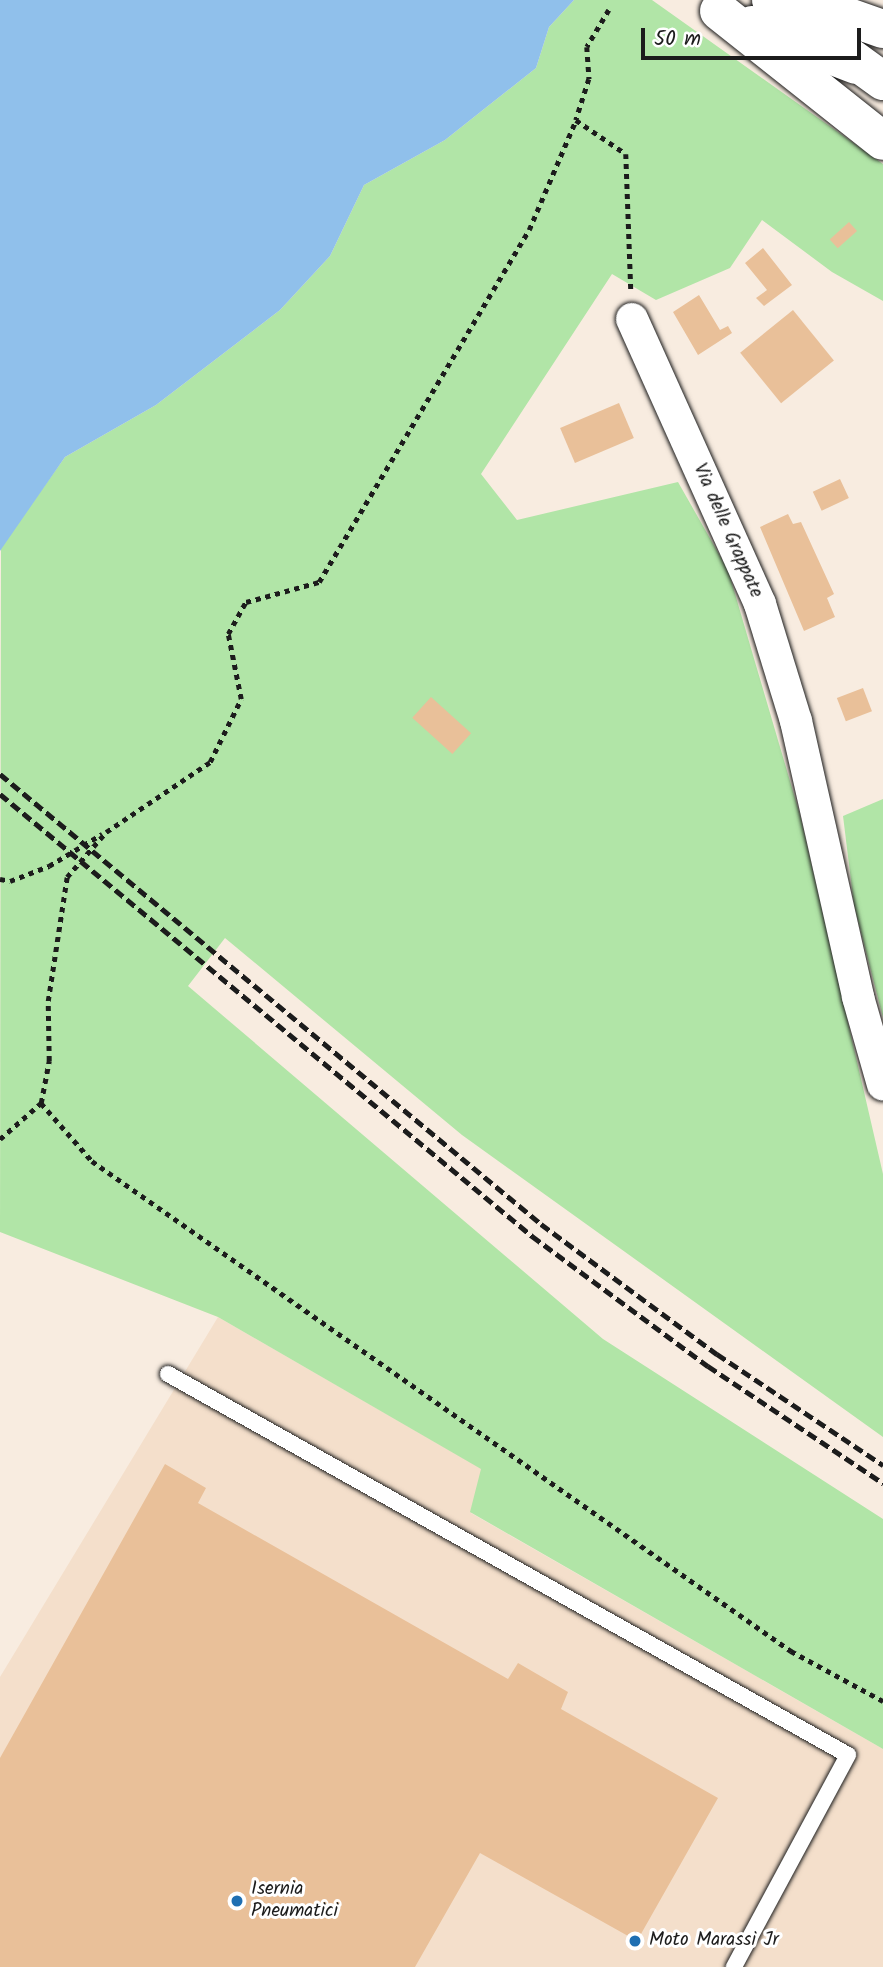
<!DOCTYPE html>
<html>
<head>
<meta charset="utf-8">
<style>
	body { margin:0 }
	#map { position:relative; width:883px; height:1967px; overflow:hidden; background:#f8ece0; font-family:Kalam,sans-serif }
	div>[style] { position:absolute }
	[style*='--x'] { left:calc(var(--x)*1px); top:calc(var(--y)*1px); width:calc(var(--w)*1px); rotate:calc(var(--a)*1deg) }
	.built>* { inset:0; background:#f4dfcb }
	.green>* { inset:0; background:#b1e5a7 }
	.water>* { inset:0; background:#90c0eb }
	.building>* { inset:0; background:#e9c099; transform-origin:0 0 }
	.path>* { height:4.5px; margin-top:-2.25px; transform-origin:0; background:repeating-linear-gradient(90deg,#1c1c1c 0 5px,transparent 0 10px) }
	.roads { filter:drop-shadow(0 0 2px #1c1c1c) drop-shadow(0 0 2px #1c1c1c) }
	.lane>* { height:16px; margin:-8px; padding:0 8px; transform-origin:8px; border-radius:8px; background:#fff }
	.street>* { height:32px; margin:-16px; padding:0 16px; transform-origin:16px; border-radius:16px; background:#fff }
	.primary>* { height:38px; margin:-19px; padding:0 19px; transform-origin:19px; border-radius:19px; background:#fff }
	.rail>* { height:5px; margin-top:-2.5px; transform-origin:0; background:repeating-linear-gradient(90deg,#1c1c1c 0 10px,transparent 0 15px) }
	.dots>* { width:19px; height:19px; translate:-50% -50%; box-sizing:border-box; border:4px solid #fff; border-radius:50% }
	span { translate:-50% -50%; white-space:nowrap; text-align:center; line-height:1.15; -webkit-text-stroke:6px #fff; paint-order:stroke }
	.street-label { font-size:19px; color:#1c1c1c }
	.poi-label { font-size:19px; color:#1c1c1c }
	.left { translate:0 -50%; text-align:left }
	.scale { position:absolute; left:641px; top:28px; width:220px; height:32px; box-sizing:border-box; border:4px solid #1c1c1c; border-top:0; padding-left:9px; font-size:21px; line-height:24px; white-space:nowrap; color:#1c1c1c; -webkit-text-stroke:5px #fff; paint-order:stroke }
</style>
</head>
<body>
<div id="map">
	<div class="built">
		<i style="clip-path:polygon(218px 1317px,482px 1469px,471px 1513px,883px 1749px,883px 1967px,0 1967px,0 1677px)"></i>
	</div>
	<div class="green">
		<i style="clip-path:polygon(574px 0,652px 0,883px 164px,883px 301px,832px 272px,762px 220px,730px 268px,656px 300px,612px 274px,481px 474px,517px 520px,678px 482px,728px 570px,800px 815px,883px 1174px,883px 1437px,462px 1135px,225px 938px,188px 986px,603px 1339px,883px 1519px,883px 1749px,470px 1512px,481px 1469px,218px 1317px,0 1232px,1px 547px,65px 457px,156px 405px,280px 310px,330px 256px,364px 185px,445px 140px,536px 68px,549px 27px)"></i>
		<i style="clip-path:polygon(883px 799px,883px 1018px,854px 905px,843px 816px)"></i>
	</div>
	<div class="water">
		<i style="clip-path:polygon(0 0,574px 0,549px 27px,536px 68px,445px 140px,364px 185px,330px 256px,280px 310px,156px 405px,65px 457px,0 551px)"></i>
	</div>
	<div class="building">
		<i style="left:849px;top:222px;width:12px;height:26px;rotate:48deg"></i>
		<i style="clip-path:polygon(763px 248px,792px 285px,764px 306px,756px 298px,767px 290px,745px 263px)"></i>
		<i style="clip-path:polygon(699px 295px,720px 330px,728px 326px,732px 333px,698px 355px,673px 312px)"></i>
		<i style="left:793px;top:310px;width:65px;height:68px;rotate:51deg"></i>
		<i style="left:619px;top:403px;width:38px;height:64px;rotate:67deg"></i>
		<i style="left:840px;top:479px;width:21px;height:30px;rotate:65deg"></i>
		<i style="clip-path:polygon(788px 514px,793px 524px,801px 522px,834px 594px,827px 598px,835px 617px,804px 631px,760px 527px)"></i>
		<i style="left:863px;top:688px;width:25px;height:28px;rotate:69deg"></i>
		<i style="left:431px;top:697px;width:54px;height:28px;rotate:42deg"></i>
		<i style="clip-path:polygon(165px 1464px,206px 1488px,198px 1503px,508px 1679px,518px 1663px,568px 1692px,561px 1709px,718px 1798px,637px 1941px,480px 1853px,415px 1967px,0 1967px,0 1758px)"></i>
	</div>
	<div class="path">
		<i style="--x:609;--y:10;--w:43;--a:120.7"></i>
		<i style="--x:587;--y:47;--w:32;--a:86"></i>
		<i style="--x:589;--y:79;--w:43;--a:107.6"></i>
		<i style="--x:576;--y:120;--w:60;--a:34.2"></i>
		<i style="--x:626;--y:154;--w:135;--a:87.9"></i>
		<i style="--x:0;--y:879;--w:10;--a:11"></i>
		<i style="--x:10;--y:881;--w:42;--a:-21"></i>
		<i style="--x:49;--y:866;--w:62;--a:-31.1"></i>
		<i style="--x:41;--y:1103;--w:77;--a:48.7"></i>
		<i style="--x:92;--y:1161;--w:854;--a:35.03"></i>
		<i style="--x:791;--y:1651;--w:105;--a:28.5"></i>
		<i style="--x:0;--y:1139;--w:55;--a:-41.3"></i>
		<i style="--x:41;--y:1103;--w:43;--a:-79.2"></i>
		<i style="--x:49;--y:1061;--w:60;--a:-91"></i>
		<i style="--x:48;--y:1001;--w:125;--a:-81.3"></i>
		<i style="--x:67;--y:877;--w:60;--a:-49.1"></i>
		<i style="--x:106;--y:832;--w:125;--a:-33.9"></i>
		<i style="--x:210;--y:762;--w:70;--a:-63.8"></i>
		<i style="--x:241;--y:699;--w:66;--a:-101.3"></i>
		<i style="--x:228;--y:634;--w:37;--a:-61"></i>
		<i style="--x:246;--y:602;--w:76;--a:-15.3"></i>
		<i style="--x:319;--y:582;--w:410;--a:-59.2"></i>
		<i style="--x:529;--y:230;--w:120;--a:-66.9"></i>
	</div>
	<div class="roads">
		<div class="lane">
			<i style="--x:168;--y:1374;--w:779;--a:29.26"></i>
			<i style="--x:848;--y:1755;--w:241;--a:118.3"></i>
		</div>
		<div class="street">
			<i style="--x:632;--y:319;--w:312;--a:65.8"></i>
			<i style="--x:760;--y:604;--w:122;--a:72.9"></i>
			<i style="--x:796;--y:721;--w:283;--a:77.3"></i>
			<i style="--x:858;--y:997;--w:91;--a:74.1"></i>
		</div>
		<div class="primary">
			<i style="--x:771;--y:0;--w:138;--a:35.9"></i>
			<i style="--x:800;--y:0;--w:88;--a:19.3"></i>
			<i style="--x:719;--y:11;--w:209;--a:38.4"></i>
			<i style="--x:752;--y:25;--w:111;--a:21"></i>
		</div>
	</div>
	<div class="rail">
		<i style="--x:0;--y:774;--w:704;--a:39.75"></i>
		<i style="--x:541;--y:1224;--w:219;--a:36.5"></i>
		<i style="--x:717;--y:1354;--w:200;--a:33.8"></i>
		<i style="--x:0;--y:794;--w:692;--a:39.72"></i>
		<i style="--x:532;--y:1236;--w:219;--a:36.5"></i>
		<i style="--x:708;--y:1366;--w:211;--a:33.8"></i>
	</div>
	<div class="dots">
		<i style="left:237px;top:1901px;background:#1f6fb2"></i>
		<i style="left:635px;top:1941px;background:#1f6fb2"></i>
	</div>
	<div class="street-label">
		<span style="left:727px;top:531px;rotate:66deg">Via delle Grappate</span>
	</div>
	<div class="poi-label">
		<span class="left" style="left:251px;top:1901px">Isernia<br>Pneumatici</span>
		<span class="left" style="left:649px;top:1941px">Moto Marassi Jr</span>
	</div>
	<div class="scale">50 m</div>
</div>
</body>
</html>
